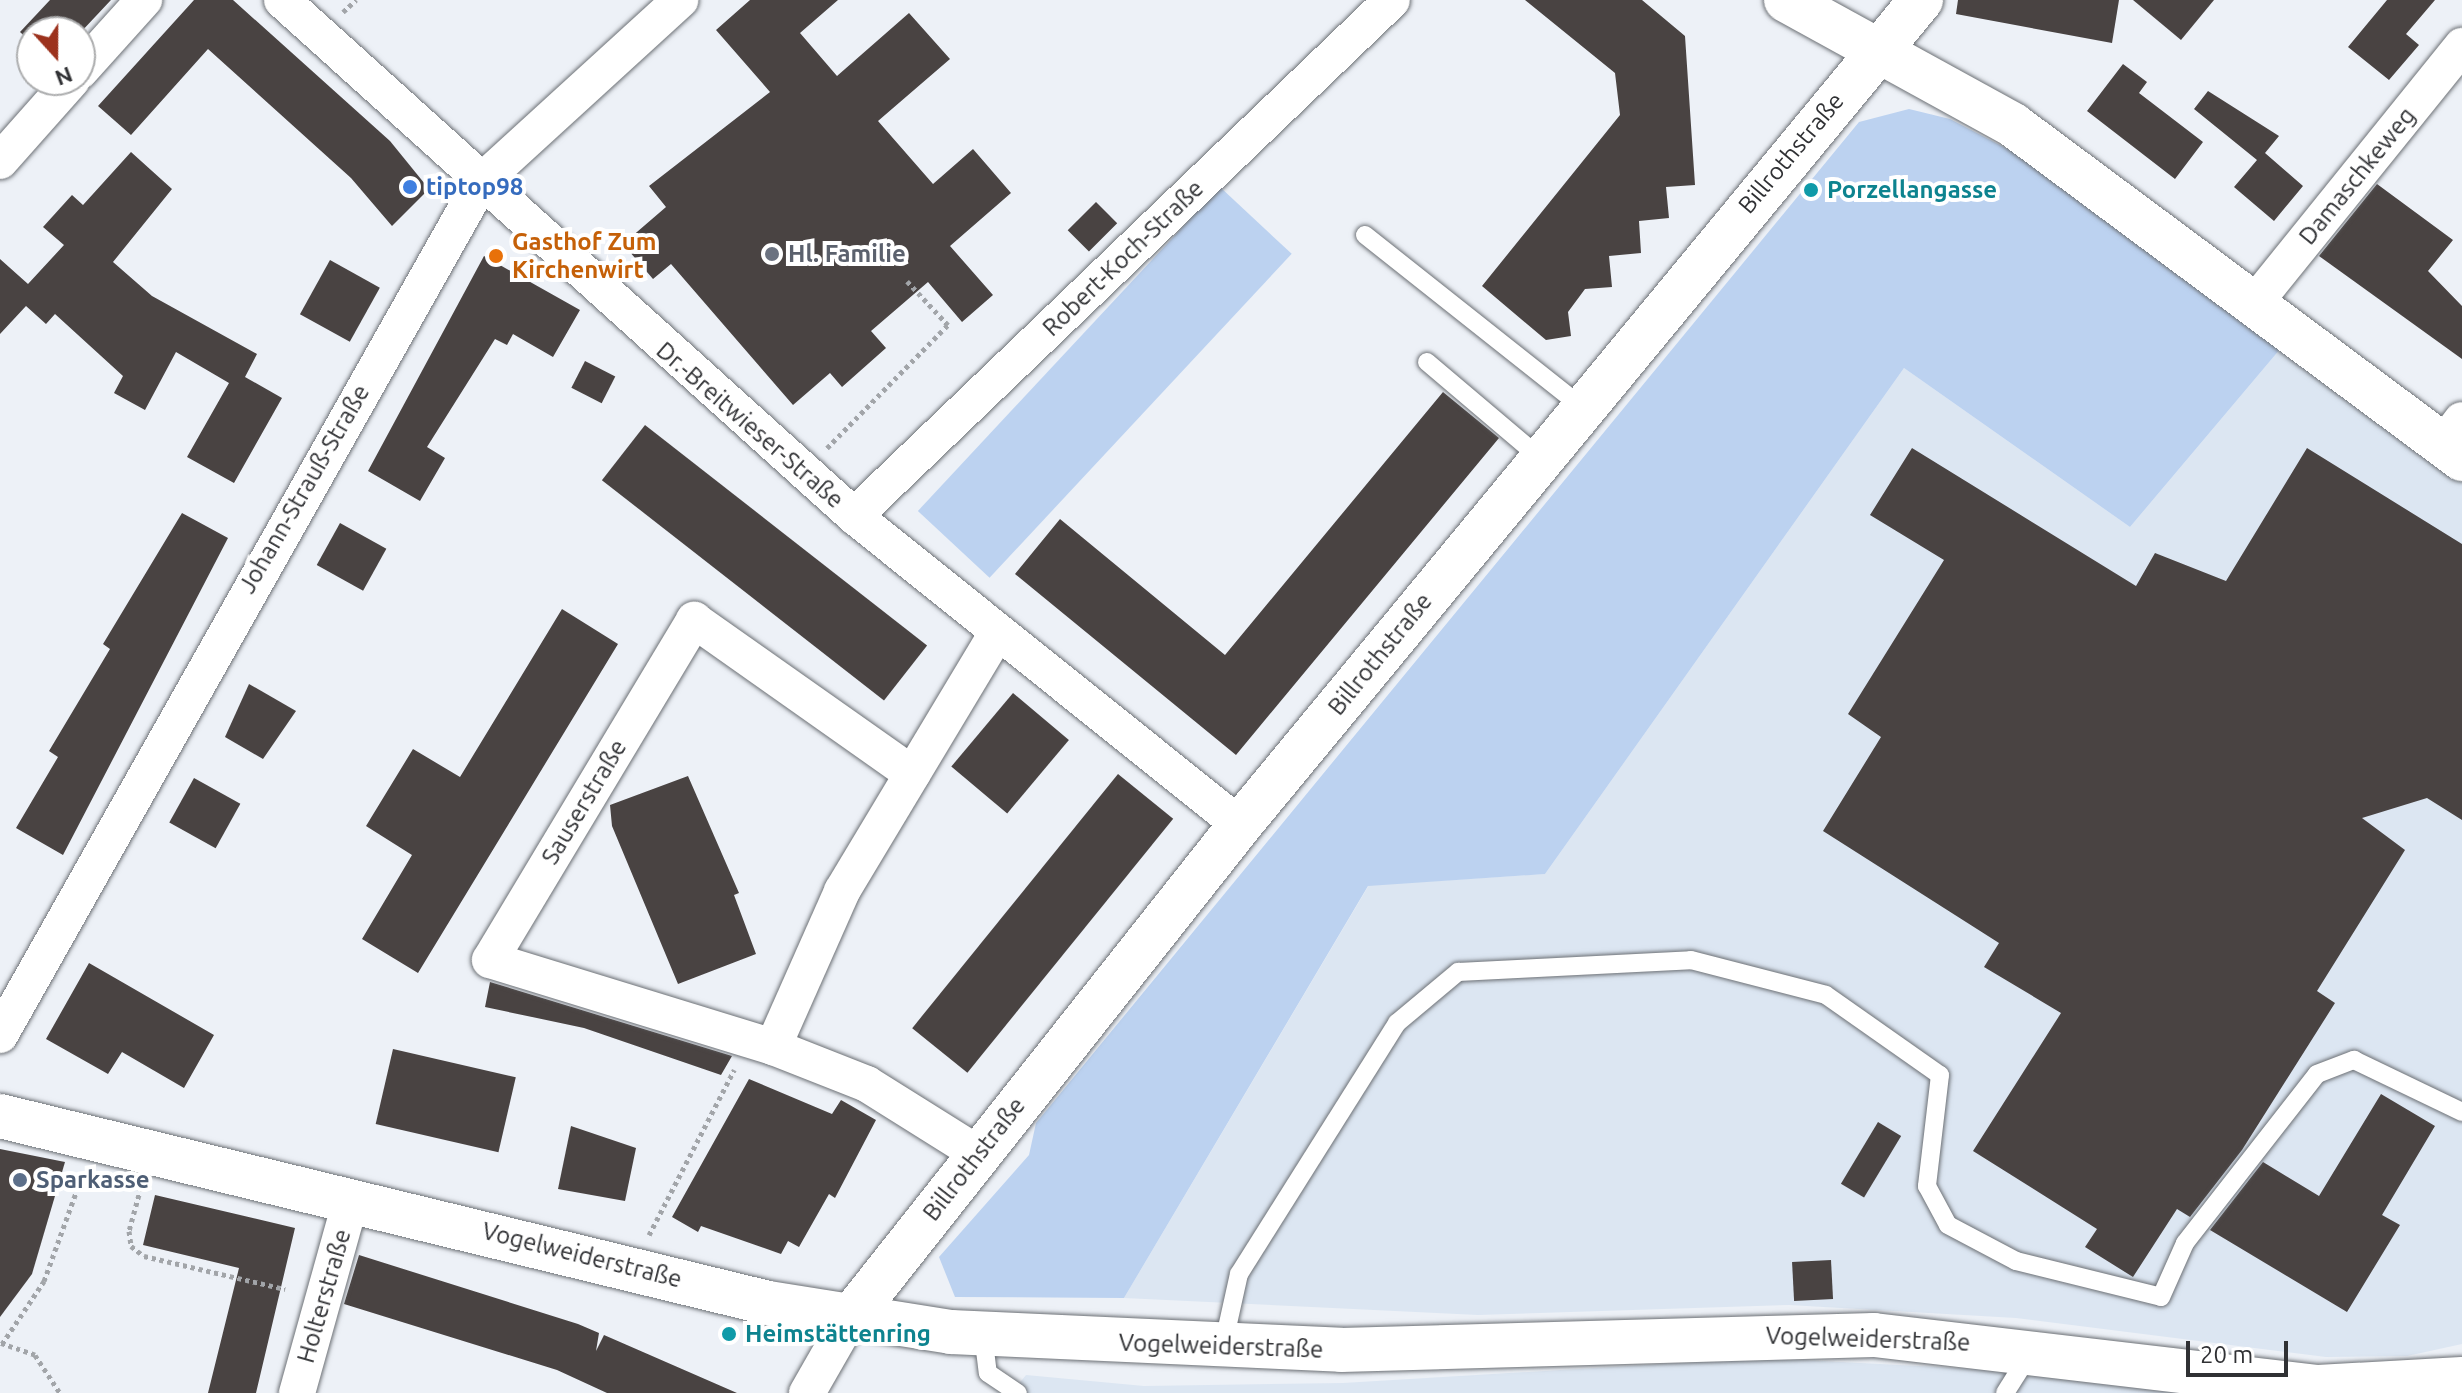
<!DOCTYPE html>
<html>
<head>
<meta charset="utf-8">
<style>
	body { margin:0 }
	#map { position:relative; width:2462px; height:1393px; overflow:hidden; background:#edf1f7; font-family:Ubuntu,sans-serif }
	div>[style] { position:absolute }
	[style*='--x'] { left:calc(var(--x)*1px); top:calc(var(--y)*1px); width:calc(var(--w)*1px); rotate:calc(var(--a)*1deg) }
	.built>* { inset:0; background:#dce6f2 }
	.green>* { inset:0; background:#bcd2f0; transform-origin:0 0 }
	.building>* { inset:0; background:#494342; transform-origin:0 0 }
	.path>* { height:5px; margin-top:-2.5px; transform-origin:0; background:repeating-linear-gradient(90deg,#a2a5a9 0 4px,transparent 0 8px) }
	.roads { filter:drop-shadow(0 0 2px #6c7075) drop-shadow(0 0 2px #6c7075) }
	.service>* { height:18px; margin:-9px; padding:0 9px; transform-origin:9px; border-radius:9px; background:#fff }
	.minor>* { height:36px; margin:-18px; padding:0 18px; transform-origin:18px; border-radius:18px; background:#fff }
	.tertiary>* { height:44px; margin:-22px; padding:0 22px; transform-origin:22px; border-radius:22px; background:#fff }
	.secondary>* { height:44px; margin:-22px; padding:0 22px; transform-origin:22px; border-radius:22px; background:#fff }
	.dots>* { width:22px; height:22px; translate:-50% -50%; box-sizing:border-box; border:4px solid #fff; border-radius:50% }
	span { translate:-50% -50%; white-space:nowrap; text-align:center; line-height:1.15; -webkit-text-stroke:8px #fff; paint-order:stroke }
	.street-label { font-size:24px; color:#303134 }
	.shop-label { font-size:24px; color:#366cbe; font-weight:700 }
	.left { translate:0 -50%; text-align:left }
	.culture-label { font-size:24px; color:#0d838f; font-weight:700 }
	.food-label { font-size:24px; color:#c56008; font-weight:700 }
	.worship-label { font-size:24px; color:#5b616d; font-weight:700 }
	.service-label { font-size:24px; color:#4e5e75; font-weight:700 }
	.north { position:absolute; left:16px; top:16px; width:80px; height:80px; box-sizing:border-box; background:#fff; border:2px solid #acadae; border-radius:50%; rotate:159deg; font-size:22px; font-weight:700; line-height:32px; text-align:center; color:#303134 }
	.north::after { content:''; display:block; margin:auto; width:28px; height:36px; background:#9c321d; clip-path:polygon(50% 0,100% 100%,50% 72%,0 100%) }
	.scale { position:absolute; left:2186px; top:1341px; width:102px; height:36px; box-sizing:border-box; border:4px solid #303134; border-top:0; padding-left:10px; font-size:24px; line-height:28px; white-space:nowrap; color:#303134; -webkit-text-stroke:6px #fff; paint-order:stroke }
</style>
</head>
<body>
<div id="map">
	<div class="built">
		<i style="clip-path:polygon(2281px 348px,2462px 480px,2462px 1344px,2407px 1356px,2326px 1357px,2016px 1318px,1789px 1305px,1478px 1315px,1124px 1298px,1369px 885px,1545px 874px,1904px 368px,2130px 527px)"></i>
		<i style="clip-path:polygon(1761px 1358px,2074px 1374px,2187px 1393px,1011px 1393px,1026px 1375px,1144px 1386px,1343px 1383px)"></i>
	</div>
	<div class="green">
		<i style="clip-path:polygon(1909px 109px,1950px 119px,2019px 155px,2281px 348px,2130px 527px,1904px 368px,1545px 874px,1368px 886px,1124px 1298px,955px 1297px,939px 1257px,1029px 1155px,1036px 1123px,1859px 122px)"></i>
		<i style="left:1220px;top:187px;width:98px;height:443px;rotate:43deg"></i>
	</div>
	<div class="building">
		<i style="clip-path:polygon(50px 0,111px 0,80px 33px,32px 32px,32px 43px,20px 32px)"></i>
		<i style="clip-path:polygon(194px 0,233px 0,390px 141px,429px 189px,392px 226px,351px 178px,208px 49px,131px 135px,98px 106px)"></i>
		<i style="clip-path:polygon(750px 0,838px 0,800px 33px,837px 76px,909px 13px,950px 59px,878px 121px,933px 184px,973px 149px,1011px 193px,950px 246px,993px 295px,962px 322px,928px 282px,871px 331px,886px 348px,842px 387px,830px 373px,793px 405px,671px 264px,653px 279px,623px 244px,666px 207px,649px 186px,770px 92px,716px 30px)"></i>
		<i style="clip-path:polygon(1525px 0,1642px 0,1685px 36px,1695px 185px,1666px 187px,1669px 218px,1639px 221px,1641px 253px,1609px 256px,1612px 287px,1585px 289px,1568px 312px,1571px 336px,1546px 340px,1482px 286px,1620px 115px,1615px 73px)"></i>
		<i style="clip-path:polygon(1958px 0,2119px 0,2112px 43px,1956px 14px)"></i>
		<i style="clip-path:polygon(2133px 0,2214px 0,2181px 40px)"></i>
		<i style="clip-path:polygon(2387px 0,2435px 0,2406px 34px,2419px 45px,2389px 80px,2348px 47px)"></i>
		<i style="clip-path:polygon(2123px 64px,2147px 82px,2139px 93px,2203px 142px,2175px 179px,2087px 111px)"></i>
		<i style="clip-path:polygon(2208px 91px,2279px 136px,2265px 153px,2303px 186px,2274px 221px,2234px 187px,2257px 160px,2194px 109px)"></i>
		<i style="clip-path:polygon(131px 152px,172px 189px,113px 262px,152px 296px,257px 354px,245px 377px,282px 398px,234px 483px,187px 457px,229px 383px,176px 352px,145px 410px,114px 393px,123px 376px,55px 314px,46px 324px,26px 306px,0 334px,0 259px,28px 284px,64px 245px,43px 227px,72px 195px,83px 205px)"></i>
		<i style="clip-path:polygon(2377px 184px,2453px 240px,2428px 271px,2462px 306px,2462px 359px,2319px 256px)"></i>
		<i style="left:1096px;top:202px;width:30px;height:40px;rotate:45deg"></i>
		<i style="clip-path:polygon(484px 256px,580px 310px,553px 357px,513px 334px,507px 345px,495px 339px,427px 447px,445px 458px,420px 501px,368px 471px)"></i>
		<i style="left:330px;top:260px;width:57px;height:62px;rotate:29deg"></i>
		<i style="left:585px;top:361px;width:34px;height:30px;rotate:27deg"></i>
		<i style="clip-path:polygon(1443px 392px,1499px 438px,1236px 755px,1015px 574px,1060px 519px,1225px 655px)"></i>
		<i style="left:645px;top:425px;width:358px;height:70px;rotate:38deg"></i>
		<i style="clip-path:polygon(1912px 448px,2136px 586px,2155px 553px,2226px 581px,2307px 448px,2462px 544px,2462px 820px,2427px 798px,2362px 818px,2405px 850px,2317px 991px,2335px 1003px,2242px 1150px,2190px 1217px,2177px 1209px,2133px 1277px,2085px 1247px,2097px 1229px,1973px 1151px,2061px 1013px,1984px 967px,1999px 943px,1823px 831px,1881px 737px,1848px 714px,1944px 560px,1870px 515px)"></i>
		<i style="clip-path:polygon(182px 513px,228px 538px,63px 855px,16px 828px,58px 757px,49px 751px,110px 649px,103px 644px)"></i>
		<i style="left:340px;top:523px;width:53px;height:48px;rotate:29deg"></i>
		<i style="clip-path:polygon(562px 609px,618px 644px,418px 973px,362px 939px,412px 855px,366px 826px,413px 749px,460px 777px)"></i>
		<i style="clip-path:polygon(249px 684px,296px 711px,263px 759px,225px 737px)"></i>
		<i style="left:1013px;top:693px;width:73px;height:96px;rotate:40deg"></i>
		<i style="left:1118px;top:774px;width:71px;height:327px;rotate:39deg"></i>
		<i style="clip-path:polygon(688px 776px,739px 893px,734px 895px,756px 954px,678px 984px,612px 826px,610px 805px)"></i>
		<i style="left:194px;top:778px;width:53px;height:51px;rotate:29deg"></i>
		<i style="clip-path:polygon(89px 963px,214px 1035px,184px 1088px,122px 1052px,108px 1074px,46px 1039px)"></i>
		<i style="clip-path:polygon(490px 982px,732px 1056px,721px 1075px,584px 1028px,485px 1007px)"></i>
		<i style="left:393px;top:1049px;width:126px;height:77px;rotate:13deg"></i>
		<i style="clip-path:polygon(749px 1079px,832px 1114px,841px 1100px,876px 1120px,835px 1198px,829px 1194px,799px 1247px,788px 1241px,781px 1254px,701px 1226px,698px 1232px,672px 1217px)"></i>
		<i style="clip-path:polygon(2381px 1094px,2435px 1126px,2382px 1215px,2400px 1225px,2347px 1312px,2210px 1230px,2263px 1162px,2319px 1196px)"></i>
		<i style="left:1878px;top:1122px;width:27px;height:72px;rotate:31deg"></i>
		<i style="clip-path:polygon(571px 1126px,636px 1148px,625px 1201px,558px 1189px)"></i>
		<i style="clip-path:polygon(0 1149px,65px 1162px,32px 1274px,0 1317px)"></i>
		<i style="clip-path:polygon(155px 1195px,295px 1228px,256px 1393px,208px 1393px,239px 1268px,143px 1245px)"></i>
		<i style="clip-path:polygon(359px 1255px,578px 1324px,599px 1333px,596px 1351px,604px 1335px,737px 1393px,607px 1393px,557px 1370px,344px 1304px)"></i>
		<i style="left:1831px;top:1260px;width:39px;height:39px;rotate:87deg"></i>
	</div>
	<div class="path">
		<i style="--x:343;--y:12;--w:18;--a:-43"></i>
		<i style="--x:827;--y:448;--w:173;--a:-45.5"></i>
		<i style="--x:948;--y:325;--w:60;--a:-133"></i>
		<i style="--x:141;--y:1187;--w:46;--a:105.3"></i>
		<i style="--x:129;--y:1231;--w:15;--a:82"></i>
		<i style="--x:131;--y:1246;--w:16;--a:38"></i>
		<i style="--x:144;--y:1256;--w:145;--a:13.2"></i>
		<i style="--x:649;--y:1235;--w:186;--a:-62.7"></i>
		<i style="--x:1;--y:1343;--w:36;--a:19"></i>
		<i style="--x:35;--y:1355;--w:45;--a:56.7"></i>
		<i style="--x:2;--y:1344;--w:76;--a:-56.3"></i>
		<i style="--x:44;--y:1281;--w:112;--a:-70.1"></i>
	</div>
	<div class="roads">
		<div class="service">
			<i style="--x:1365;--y:235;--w:277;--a:38.4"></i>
			<i style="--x:1427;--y:362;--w:148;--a:40.3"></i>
			<i style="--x:983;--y:1334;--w:39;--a:83"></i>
			<i style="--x:988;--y:1373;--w:36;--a:34"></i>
			<i style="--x:1223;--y:1346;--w:74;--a:-77.5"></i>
			<i style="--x:1239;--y:1274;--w:297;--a:-57.8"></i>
			<i style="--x:1397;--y:1023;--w:80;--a:-39.9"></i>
			<i style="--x:1458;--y:972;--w:233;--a:-2.9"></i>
			<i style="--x:1691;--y:960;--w:139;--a:14.5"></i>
			<i style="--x:1826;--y:995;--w:139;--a:35.1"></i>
			<i style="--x:1940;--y:1075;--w:112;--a:96.7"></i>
			<i style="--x:1927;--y:1186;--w:44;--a:61.7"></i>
			<i style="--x:1948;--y:1225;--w:77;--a:27.9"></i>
			<i style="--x:2016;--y:1261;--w:149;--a:13.9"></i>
			<i style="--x:2161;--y:1297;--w:59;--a:-66"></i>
			<i style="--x:2185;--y:1243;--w:214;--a:-52"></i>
			<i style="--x:2317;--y:1074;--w:40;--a:-21"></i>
			<i style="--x:2354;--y:1060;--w:120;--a:25.7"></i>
			<i style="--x:2005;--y:1393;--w:45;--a:-57.7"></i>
		</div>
		<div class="minor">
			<i style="--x:282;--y:0;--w:770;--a:42.05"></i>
			<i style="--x:854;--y:516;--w:494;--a:38.7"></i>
			<i style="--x:80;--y:71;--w:96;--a:-48"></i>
			<i style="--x:0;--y:161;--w:108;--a:-48.4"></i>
			<i style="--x:2253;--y:305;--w:333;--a:-51.1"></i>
			<i style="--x:2443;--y:445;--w:31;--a:-53"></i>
			<i style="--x:854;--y:516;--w:745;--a:-43.8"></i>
			<i style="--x:0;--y:1035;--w:979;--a:-60.58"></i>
			<i style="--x:481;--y:182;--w:270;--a:-42.4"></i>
			<i style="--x:773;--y:1047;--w:296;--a:-162.9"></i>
			<i style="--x:490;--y:960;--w:397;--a:-59"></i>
			<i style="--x:694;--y:620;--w:267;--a:35.2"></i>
			<i style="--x:977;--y:1153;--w:130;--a:-147.9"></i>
			<i style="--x:867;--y:1084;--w:101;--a:-158.5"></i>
			<i style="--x:773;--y:1047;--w:171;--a:-66.1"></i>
			<i style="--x:842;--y:891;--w:301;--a:-59"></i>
			<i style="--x:297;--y:1393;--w:200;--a:-74.4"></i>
			<i style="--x:807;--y:1393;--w:86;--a:-60.2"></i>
		</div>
		<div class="tertiary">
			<i style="--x:1786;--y:0;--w:259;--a:28.8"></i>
			<i style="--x:2013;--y:125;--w:560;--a:36.64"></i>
			<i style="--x:850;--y:1318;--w:629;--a:-51.65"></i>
			<i style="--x:1240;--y:825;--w:1070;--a:-50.46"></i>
		</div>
		<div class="secondary">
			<i style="--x:0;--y:1116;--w:790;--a:13.68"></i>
			<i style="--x:768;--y:1303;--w:185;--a:9"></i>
			<i style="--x:951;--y:1332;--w:390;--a:2.6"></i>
			<i style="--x:1341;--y:1350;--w:533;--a:-1.61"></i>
			<i style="--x:1874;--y:1335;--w:447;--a:6.7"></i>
			<i style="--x:2318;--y:1387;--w:144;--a:-3.2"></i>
		</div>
	</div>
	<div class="dots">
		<i style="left:410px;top:187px;background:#3f7fe0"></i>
		<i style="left:1811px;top:190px;background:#0f9aa8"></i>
		<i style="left:772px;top:254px;background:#6b7280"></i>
		<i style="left:496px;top:256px;background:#e8710a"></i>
		<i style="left:20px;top:1180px;background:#5c6f8a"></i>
		<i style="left:729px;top:1334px;background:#0f9aa8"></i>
	</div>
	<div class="street-label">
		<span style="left:1791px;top:153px;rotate:-50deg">Billrothstraße</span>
		<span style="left:2357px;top:176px;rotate:-51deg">Damaschkeweg</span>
		<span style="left:1123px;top:258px;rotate:-44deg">Robert-Koch-Straße</span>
		<span style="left:750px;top:425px;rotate:41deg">Dr.-Breitwieser-Straße</span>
		<span style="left:304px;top:489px;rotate:-60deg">Johann-Strauß-Straße</span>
		<span style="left:1380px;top:654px;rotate:-51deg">Billrothstraße</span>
		<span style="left:584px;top:802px;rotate:-59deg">Sauserstraße</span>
		<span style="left:974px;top:1159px;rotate:-52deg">Billrothstraße</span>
		<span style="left:582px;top:1255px;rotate:14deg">Vogelweiderstraße</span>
		<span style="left:324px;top:1296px;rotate:-74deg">Holterstraße</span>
		<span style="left:1868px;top:1339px;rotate:2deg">Vogelweiderstraße</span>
		<span style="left:1221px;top:1346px;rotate:2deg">Vogelweiderstraße</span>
	</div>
	<div class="shop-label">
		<span class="left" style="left:426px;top:187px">tiptop98</span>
	</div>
	<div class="culture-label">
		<span class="left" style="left:1827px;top:190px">Porzellangasse</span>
		<span class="left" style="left:745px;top:1334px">Heimstättenring</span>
	</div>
	<div class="food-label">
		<span class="left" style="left:512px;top:256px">Gasthof Zum<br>Kirchenwirt</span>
	</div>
	<div class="worship-label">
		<span class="left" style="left:788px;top:254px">Hl. Familie</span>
	</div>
	<div class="service-label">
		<span class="left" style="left:36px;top:1180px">Sparkasse</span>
	</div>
	<div class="north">N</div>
	<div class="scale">20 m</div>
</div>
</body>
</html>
